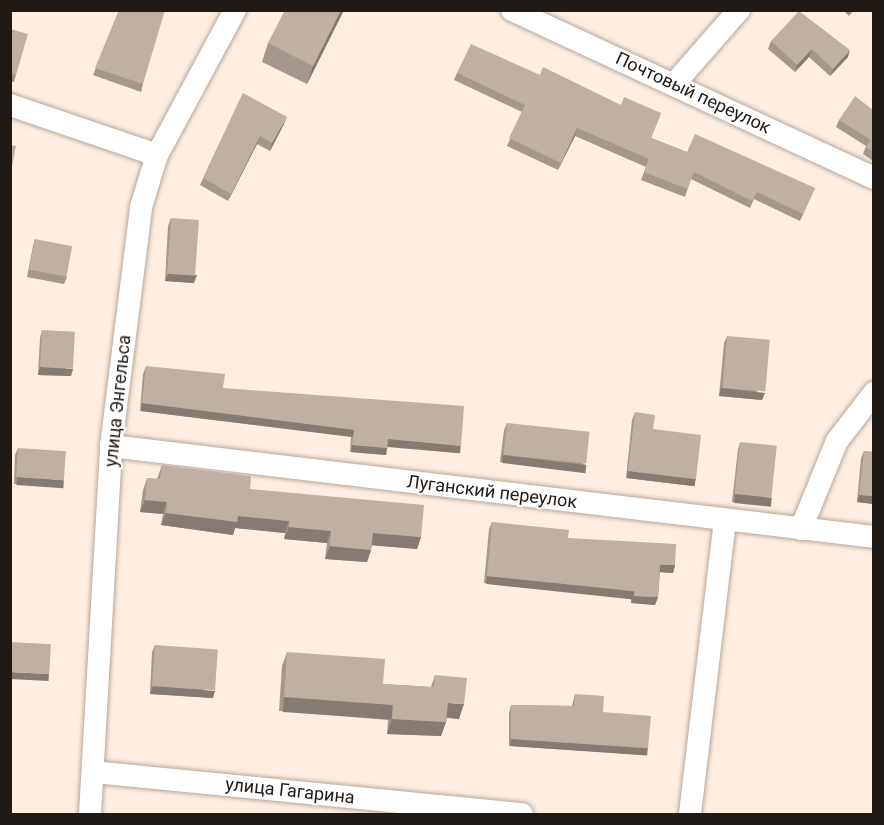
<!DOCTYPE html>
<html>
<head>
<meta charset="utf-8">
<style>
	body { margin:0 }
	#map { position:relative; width:884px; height:825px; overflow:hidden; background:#feeee1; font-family:Roboto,sans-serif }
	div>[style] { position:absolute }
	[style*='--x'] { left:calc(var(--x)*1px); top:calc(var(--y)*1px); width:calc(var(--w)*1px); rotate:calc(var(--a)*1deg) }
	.roads { filter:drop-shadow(0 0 2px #b6a79b) drop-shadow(0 0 2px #b6a79b) }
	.street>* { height:22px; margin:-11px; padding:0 11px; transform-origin:11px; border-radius:11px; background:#fff }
	.wall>* { inset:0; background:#a4978d }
	.shaded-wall>* { inset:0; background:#867b73; transform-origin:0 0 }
	.building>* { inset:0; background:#bfb0a4; transform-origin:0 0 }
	span { translate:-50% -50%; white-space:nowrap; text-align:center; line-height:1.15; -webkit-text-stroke:4.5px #fff; paint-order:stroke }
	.street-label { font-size:18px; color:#201a16 }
	.frame { position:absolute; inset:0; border:12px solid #201a16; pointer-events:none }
</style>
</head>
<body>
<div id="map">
	<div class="roads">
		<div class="street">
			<i style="--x:512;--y:10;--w:399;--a:24.9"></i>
			<i style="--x:675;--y:83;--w:97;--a:-48.8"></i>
			<i style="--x:10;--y:105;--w:155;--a:18.8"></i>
			<i style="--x:111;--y:446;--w:768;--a:6.8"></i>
			<i style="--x:801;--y:529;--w:95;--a:-67.8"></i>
			<i style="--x:837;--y:441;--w:61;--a:-52.4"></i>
			<i style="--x:93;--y:772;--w:431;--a:5.6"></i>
			<i style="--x:90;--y:814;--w:369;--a:-86.7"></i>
			<i style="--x:111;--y:446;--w:241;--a:-82.8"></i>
			<i style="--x:141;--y:207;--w:54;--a:-72.9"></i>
			<i style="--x:157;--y:155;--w:165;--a:-61.7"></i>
			<i style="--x:690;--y:814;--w:295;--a:-83.2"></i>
		</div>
	</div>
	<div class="wall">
		<i style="clip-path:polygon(119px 10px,143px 84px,141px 92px,93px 75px)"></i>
		<i style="clip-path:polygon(344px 10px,307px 84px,262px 62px,268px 43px)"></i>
		<i style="clip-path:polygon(843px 10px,854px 10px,849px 16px)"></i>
		<i style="clip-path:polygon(10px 29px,16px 75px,14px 82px,10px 81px)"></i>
		<i style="clip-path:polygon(771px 41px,848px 57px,830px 76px,809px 57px,795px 72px,768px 49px)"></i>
		<i style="clip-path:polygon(457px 73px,540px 75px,621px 105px,661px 113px,651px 138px,687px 152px,815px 188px,800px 221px,754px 199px,750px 208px,691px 179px,685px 197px,641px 180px,646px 167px,575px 136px,558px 170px,507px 146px,522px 112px,454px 80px)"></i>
		<i style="clip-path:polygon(243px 93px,284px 124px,270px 151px,257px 144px,228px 201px,200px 185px)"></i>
		<i style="clip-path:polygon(873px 110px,873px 161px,863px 154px,866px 146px,836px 127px,839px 120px)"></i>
		<i style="clip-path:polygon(171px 218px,194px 283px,165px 281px,168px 226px)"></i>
		<i style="clip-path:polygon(35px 239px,67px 277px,64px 284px,27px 277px,33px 246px)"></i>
		<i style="clip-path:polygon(42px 330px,71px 376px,38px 375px,40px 338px)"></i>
		<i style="clip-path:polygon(727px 336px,762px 400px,719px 396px,724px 343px)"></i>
		<i style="clip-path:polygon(146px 366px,223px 388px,458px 453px,388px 446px,385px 455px,350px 452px,351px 437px,140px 411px,143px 374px)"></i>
		<i style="clip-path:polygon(635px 412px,696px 479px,693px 486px,626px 478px,632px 420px)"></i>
		<i style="clip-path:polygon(507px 423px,586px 465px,584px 472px,500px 462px,504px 430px)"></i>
		<i style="clip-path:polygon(740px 442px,769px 506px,732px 502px,738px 449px)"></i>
		<i style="clip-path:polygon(18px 448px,61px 487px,14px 484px,15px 455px)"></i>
		<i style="clip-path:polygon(864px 451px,873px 452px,873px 504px,857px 502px,861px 458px)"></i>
		<i style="clip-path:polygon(162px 465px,250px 489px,421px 537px,417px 549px,372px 545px,371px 550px,367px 562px,325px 559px,327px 543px,284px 539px,285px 533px,235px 528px,233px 535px,161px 525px,163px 514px,140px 512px,143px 490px,147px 478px,157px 479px)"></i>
		<i style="clip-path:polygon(492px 522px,568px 538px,675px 565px,673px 573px,660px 572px,658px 597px,655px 605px,631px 603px,631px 598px,484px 583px,489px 529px)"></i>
		<i style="clip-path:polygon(155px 645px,213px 698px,150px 694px,152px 652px)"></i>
		<i style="clip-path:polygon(287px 652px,383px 684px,431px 687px,435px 675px,459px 719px,447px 718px,446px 722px,441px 736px,387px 734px,388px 720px,279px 711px,282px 666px)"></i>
		<i style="clip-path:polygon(575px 694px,603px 712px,648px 748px,646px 755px,509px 746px,509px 713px,511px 705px,572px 706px)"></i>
	</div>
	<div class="shaded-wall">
		<i style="clip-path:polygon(341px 10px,344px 10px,307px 84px,313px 66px)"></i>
		<i style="clip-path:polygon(812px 49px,809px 57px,795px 72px,797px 65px)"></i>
		<i style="clip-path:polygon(850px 50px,848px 57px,830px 76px,833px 69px)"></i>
		<i style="clip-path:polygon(287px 117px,284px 124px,270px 151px,272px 143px)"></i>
		<i style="clip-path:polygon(577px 128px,575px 136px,558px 170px,561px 163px)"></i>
		<i style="clip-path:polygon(260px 136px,257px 144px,228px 201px,231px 194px)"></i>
		<i style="clip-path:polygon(168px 274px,197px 275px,194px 283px,165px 281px)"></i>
		<i style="clip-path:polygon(40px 367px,73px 369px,71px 376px,38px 375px)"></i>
		<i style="clip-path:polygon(721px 388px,765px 393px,762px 400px,719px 396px)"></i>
		<i style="left:142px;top:403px;width:214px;height:8px;rotate:7deg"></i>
		<i style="left:388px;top:439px;width:73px;height:8px;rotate:5deg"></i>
		<i style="left:352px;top:445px;width:35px;height:7px;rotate:5deg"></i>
		<i style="left:503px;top:455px;width:84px;height:8px;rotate:7deg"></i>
		<i style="left:628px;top:471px;width:68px;height:7px;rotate:7deg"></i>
		<i style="left:17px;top:477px;width:47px;height:8px;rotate:4deg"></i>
		<i style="left:735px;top:494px;width:37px;height:9px;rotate:6deg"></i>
		<i style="clip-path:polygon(859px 495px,873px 496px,873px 504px,857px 502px)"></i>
		<i style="clip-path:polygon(145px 500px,167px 502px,163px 514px,140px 512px)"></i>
		<i style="clip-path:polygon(166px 513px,238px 516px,289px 521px,285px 533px,235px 528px,233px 535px,161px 525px)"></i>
		<i style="clip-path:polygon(289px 527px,331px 531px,327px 543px,284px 539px)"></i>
		<i style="clip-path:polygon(373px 533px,421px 537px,417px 549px,368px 545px)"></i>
		<i style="clip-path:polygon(330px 546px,371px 550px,367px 562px,325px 559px)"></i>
		<i style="clip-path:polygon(660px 565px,675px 565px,673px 573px,657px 572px)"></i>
		<i style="left:487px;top:576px;width:148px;height:8px;rotate:6deg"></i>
		<i style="clip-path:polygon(634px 596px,658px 597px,655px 605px,631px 603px)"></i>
		<i style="left:10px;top:672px;width:39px;height:7px;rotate:3deg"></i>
		<i style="clip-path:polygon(153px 686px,215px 691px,213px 698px,150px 694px)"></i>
		<i style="left:284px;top:697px;width:109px;height:15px;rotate:4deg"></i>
		<i style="clip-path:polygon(448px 703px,464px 704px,459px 719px,443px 717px)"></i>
		<i style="clip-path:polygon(392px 719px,446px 722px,441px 736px,387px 734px)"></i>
		<i style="left:511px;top:739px;width:137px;height:7px;rotate:4deg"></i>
	</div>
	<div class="building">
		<i style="clip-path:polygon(119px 10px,165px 10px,143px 84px,95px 68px)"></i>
		<i style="clip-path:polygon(285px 10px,341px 10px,313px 66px,268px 43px)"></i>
		<i style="clip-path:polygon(799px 11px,850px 50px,833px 69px,812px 49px,797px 65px,771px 41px)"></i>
		<i style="clip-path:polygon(10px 29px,28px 34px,16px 75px,10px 73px)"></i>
		<i style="clip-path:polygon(471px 44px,540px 75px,543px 67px,621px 105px,624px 97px,661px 113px,651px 138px,687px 152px,695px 134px,815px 188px,803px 214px,757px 192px,752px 201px,694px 172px,687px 189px,644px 172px,649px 159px,577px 128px,561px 163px,509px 138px,525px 105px,457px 73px)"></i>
		<i style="clip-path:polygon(243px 93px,287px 117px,272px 143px,260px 136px,231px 194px,203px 178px)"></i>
		<i style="clip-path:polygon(855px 96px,873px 110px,873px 152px,866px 147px,871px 140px,839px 120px)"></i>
		<i style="clip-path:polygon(10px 145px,16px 146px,10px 176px)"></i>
		<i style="left:171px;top:218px;width:28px;height:56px;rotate:4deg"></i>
		<i style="left:35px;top:239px;width:38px;height:31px;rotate:11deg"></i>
		<i style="left:42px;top:330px;width:33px;height:37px;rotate:3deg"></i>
		<i style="left:727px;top:336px;width:43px;height:52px;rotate:5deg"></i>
		<i style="clip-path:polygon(146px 366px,225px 374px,223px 388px,464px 406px,461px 446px,388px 439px,387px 448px,352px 445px,354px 430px,142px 403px)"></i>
		<i style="clip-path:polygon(635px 412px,655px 415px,653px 429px,701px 435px,696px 479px,628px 471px)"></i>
		<i style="left:507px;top:423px;width:83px;height:32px;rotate:6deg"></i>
		<i style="left:740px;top:442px;width:37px;height:52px;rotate:6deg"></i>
		<i style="left:18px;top:448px;width:48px;height:29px;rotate:4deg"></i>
		<i style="clip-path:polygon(864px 451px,873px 452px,873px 496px,859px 495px)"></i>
		<i style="clip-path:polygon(162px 465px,251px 476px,250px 489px,424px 505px,421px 537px,373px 533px,371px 550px,330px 546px,331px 531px,289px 527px,289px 521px,238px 516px,237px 522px,166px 513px,167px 502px,145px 500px,147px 478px,160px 479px)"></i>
		<i style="clip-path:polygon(492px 522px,569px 530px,568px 538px,676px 544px,675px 565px,660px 565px,658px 597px,634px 596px,634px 591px,487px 576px)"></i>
		<i style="left:10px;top:642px;width:41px;height:30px;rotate:3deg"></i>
		<i style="left:155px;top:645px;width:63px;height:41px;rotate:4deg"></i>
		<i style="clip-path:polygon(287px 652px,385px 659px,383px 684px,434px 687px,435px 675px,467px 678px,464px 704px,448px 703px,446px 722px,392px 719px,393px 705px,284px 697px)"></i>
		<i style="clip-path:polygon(575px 694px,604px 696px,603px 712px,651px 716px,648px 748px,511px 739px,511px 705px,574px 706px)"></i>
	</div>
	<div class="street-label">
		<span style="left:693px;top:93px;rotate:25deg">Почтовый переулок</span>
		<span style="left:118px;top:401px;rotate:-84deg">улица Энгельса</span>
		<span style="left:492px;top:492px;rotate:7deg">Луганский переулок</span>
		<span style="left:290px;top:791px;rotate:6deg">улица Гагарина</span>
	</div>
	<div class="frame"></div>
</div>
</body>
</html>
